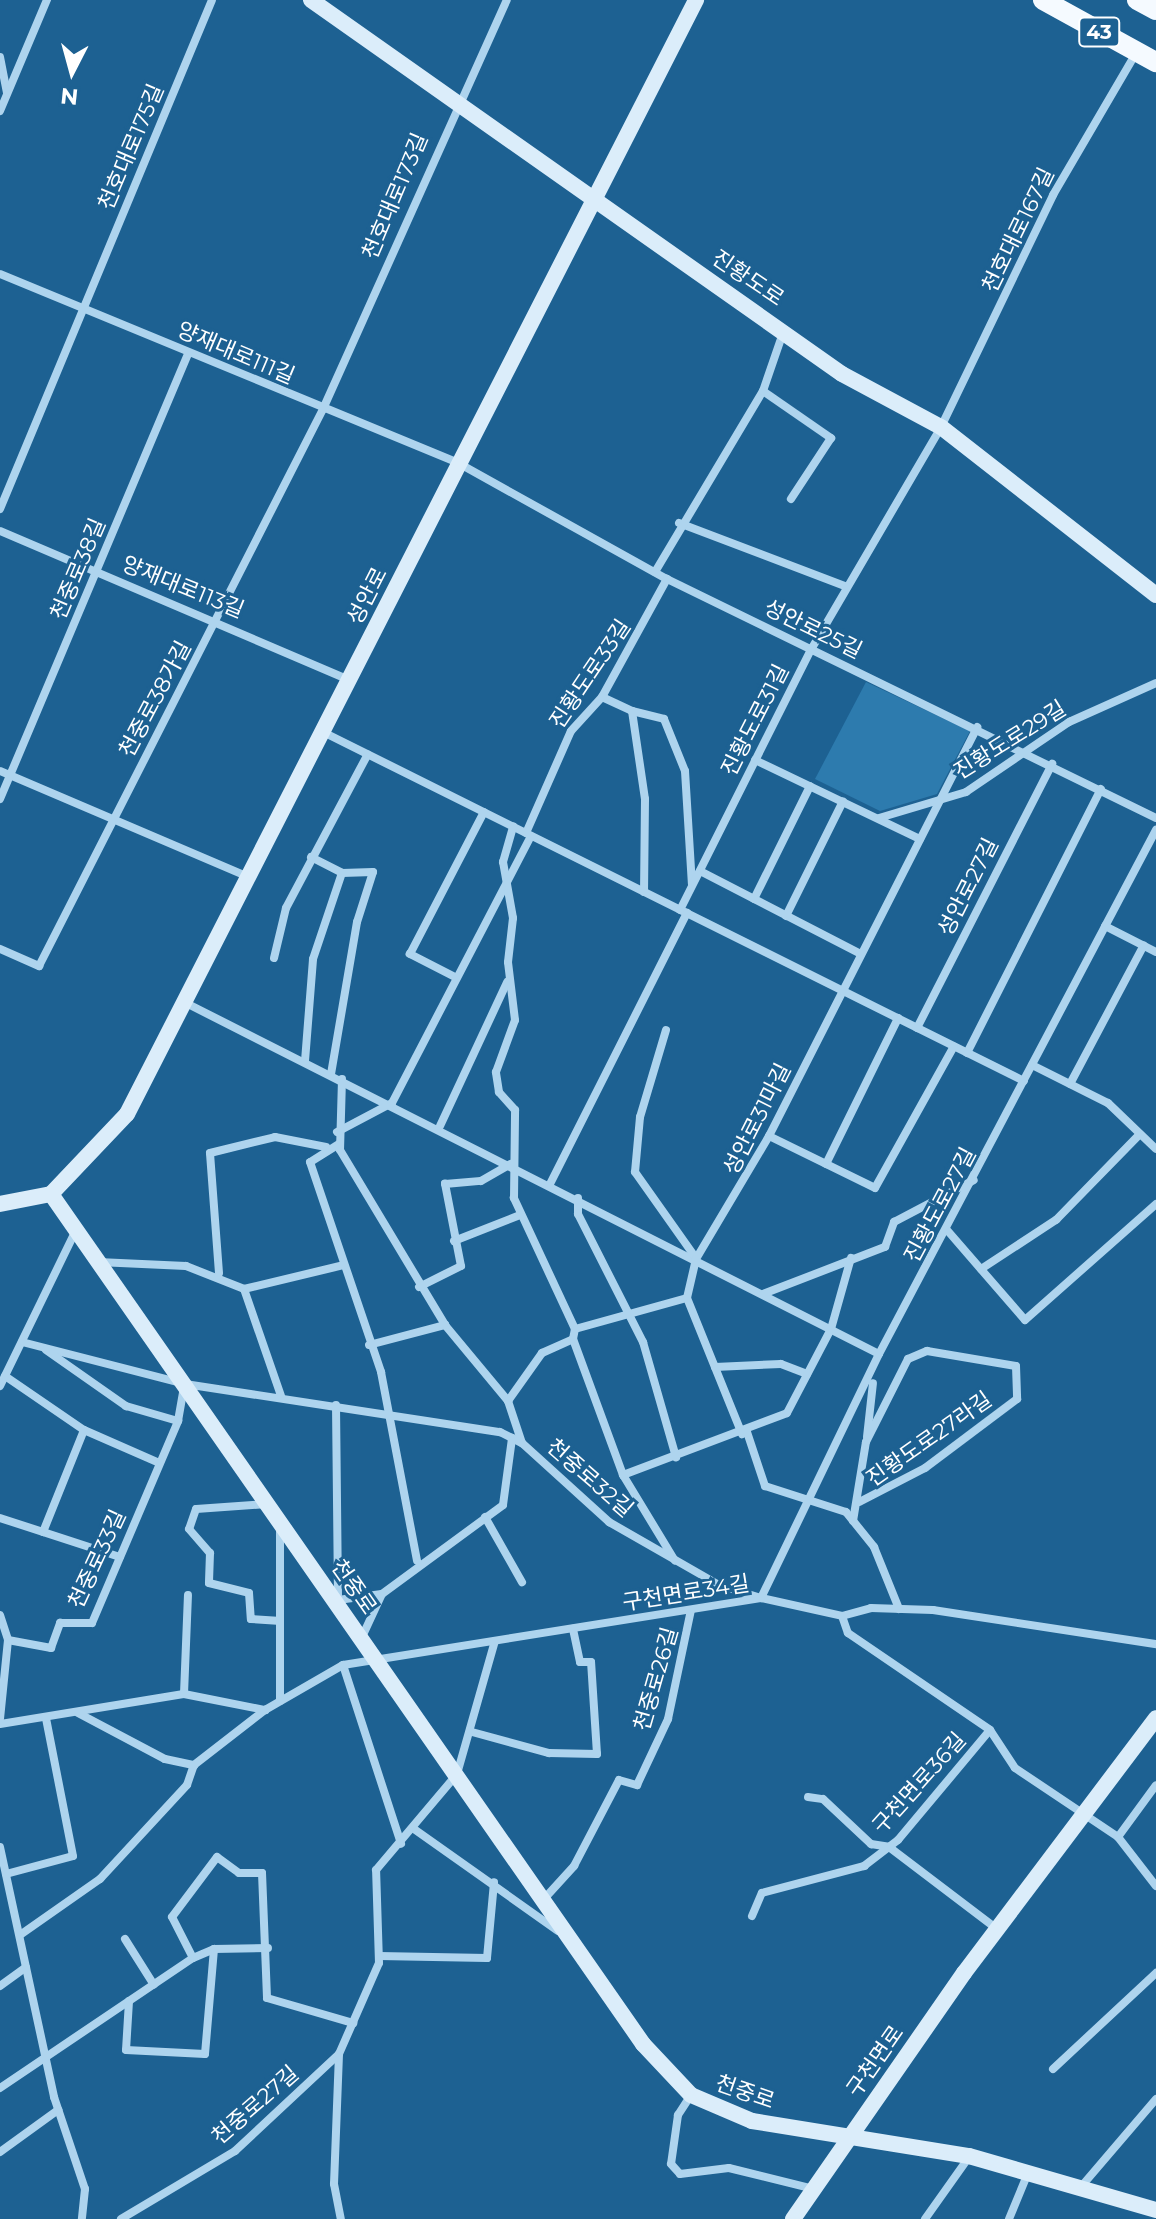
<!DOCTYPE html>
<html>
<head>
<meta charset="utf-8">
<style>
	body { margin:0 }
	#map { position:relative; width:1156px; height:2219px; overflow:hidden; background:#1d6192; font-family:Montserrat,"Noto Sans KR",sans-serif }
	div>[style] { position:absolute }
	[style*='--x'] { left:calc(var(--x)*1px); top:calc(var(--y)*1px); width:calc(var(--w)*1px); rotate:calc(var(--a)*1deg) }
	.green>* { inset:0; background:#2d7bae }
	.street>* { height:8px; margin:-4px; padding:0 4px; transform-origin:4px; border-radius:4px; background:#aed4ee }
	.secondary>* { height:16px; margin:-8px; padding:0 8px; transform-origin:8px; border-radius:8px; background:#dbedfa }
	.primary>* { height:20px; margin:-10px; padding:0 10px; transform-origin:10px; border-radius:10px; background:#f5faff }
	span { translate:-50% -50%; white-space:nowrap; text-align:center; line-height:1.15; -webkit-text-stroke:6px #1d6192; paint-order:stroke }
	.shield-label span { padding:2px 6px; background:#1d6192; border:2px solid; border-radius:6px; -webkit-text-stroke-width:0 }
	.shield-label { font-size:20px; color:#fff; font-weight:700 }
	.street-label { font-size:22px; color:#fff }
	.north { position:absolute; left:32px; top:32px; width:80px; height:80px; -webkit-text-stroke:6px #1d6192; paint-order:stroke; rotate:186deg; font-size:22px; font-weight:700; line-height:32px; text-align:center; color:#fff }
	.north::after { content:''; display:block; margin:auto; width:28px; height:36px; background:#fff; clip-path:polygon(50% 0,100% 100%,50% 72%,0 100%) }
</style>
</head>
<body>
<div id="map">
	<div class="green">
		<i style="clip-path:polygon(866px 682px,970px 731px,937px 794px,880px 811px,815px 779px)"></i>
	</div>
	<div class="street">
		<i style="--x:0;--y:57;--w:36;--a:79"></i>
		<i style="--x:0;--y:111;--w:121;--a:-67.1"></i>
		<i style="--x:0;--y:274;--w:498;--a:22.4"></i>
		<i style="--x:460;--y:464;--w:237;--a:29.1"></i>
		<i style="--x:667;--y:579;--w:544;--a:26.05"></i>
		<i style="--x:763;--y:391;--w:83;--a:34.7"></i>
		<i style="--x:831;--y:438;--w:73;--a:123.3"></i>
		<i style="--x:0;--y:509;--w:551;--a:-67.39"></i>
		<i style="--x:679;--y:523;--w:178;--a:20.8"></i>
		<i style="--x:0;--y:531;--w:379;--a:23.1"></i>
		<i style="--x:655;--y:572;--w:211;--a:-59.2"></i>
		<i style="--x:763;--y:391;--w:65;--a:-71"></i>
		<i style="--x:602;--y:697;--w:33;--a:25"></i>
		<i style="--x:632;--y:711;--w:89;--a:81.6"></i>
		<i style="--x:645;--y:799;--w:93;--a:90.6"></i>
		<i style="--x:632;--y:711;--w:33;--a:14"></i>
		<i style="--x:664;--y:719;--w:56;--a:68"></i>
		<i style="--x:685;--y:771;--w:113;--a:86.5"></i>
		<i style="--x:323;--y:732;--w:783;--a:26.47"></i>
		<i style="--x:755;--y:760;--w:183;--a:25.6"></i>
		<i style="--x:0;--y:771;--w:270;--a:23.1"></i>
		<i style="--x:0;--y:799;--w:484;--a:-67.1"></i>
		<i style="--x:879;--y:818;--w:91;--a:-16.6"></i>
		<i style="--x:966;--y:792;--w:125;--a:-34.2"></i>
		<i style="--x:1069;--y:722;--w:95;--a:-24.1"></i>
		<i style="--x:526;--y:833;--w:111;--a:-66.2"></i>
		<i style="--x:571;--y:731;--w:46;--a:-47.6"></i>
		<i style="--x:602;--y:697;--w:135;--a:-61.2"></i>
		<i style="--x:311;--y:857;--w:35;--a:27"></i>
		<i style="--x:342;--y:873;--w:31;--a:-2"></i>
		<i style="--x:373;--y:872;--w:52;--a:107.7"></i>
		<i style="--x:357;--y:922;--w:154;--a:99.7"></i>
		<i style="--x:700;--y:871;--w:181;--a:27.3"></i>
		<i style="--x:754;--y:899;--w:126;--a:-63.6"></i>
		<i style="--x:680;--y:910;--w:293;--a:-63.3"></i>
		<i style="--x:812;--y:648;--w:256;--a:-59.7"></i>
		<i style="--x:941;--y:427;--w:258;--a:-64.2"></i>
		<i style="--x:1053;--y:195;--w:164;--a:-59.7"></i>
		<i style="--x:786;--y:916;--w:128;--a:-63.6"></i>
		<i style="--x:1105;--y:926;--w:57;--a:27"></i>
		<i style="--x:0;--y:949;--w:43;--a:23.6"></i>
		<i style="--x:39;--y:966;--w:625;--a:-62.98"></i>
		<i style="--x:323;--y:409;--w:448;--a:-65.8"></i>
		<i style="--x:274;--y:958;--w:51;--a:-76.5"></i>
		<i style="--x:286;--y:908;--w:174;--a:-62"></i>
		<i style="--x:455;--y:977;--w:51;--a:-152.9"></i>
		<i style="--x:410;--y:954;--w:160;--a:-62.5"></i>
		<i style="--x:184;--y:1002;--w:779;--a:26.86"></i>
		<i style="--x:917;--y:1028;--w:297;--a:-62.9"></i>
		<i style="--x:666;--y:1030;--w:91;--a:106.6"></i>
		<i style="--x:640;--y:1117;--w:55;--a:95.2"></i>
		<i style="--x:635;--y:1172;--w:105;--a:54.7"></i>
		<i style="--x:967;--y:1053;--w:296;--a:-63.1"></i>
		<i style="--x:305;--y:1061;--w:102;--a:-85.5"></i>
		<i style="--x:313;--y:959;--w:91;--a:-71.4"></i>
		<i style="--x:1032;--y:1065;--w:85;--a:26.6"></i>
		<i style="--x:1108;--y:1103;--w:66;--a:43.8"></i>
		<i style="--x:342;--y:1079;--w:71;--a:91.6"></i>
		<i style="--x:340;--y:1150;--w:204;--a:59"></i>
		<i style="--x:445;--y:1325;--w:99;--a:50.3"></i>
		<i style="--x:508;--y:1401;--w:44;--a:71.6"></i>
		<i style="--x:1070;--y:1084;--w:157;--a:-62"></i>
		<i style="--x:440;--y:1126;--w:159;--a:-65"></i>
		<i style="--x:337;--y:1132;--w:62;--a:-27.8"></i>
		<i style="--x:392;--y:1103;--w:301;--a:-62.5"></i>
		<i style="--x:769;--y:1136;--w:118;--a:26.1"></i>
		<i style="--x:875;--y:1188;--w:162;--a:-60.9"></i>
		<i style="--x:339;--y:1144;--w:34;--a:148"></i>
		<i style="--x:310;--y:1162;--w:222;--a:71.3"></i>
		<i style="--x:381;--y:1372;--w:192;--a:79.2"></i>
		<i style="--x:826;--y:1164;--w:163;--a:-63.7"></i>
		<i style="--x:550;--y:1184;--w:304;--a:-63.2"></i>
		<i style="--x:578;--y:1198;--w:16;--a:90"></i>
		<i style="--x:578;--y:1214;--w:144;--a:63.1"></i>
		<i style="--x:643;--y:1342;--w:120;--a:74"></i>
		<i style="--x:947;--y:1230;--w:119;--a:49.1"></i>
		<i style="--x:1025;--y:1320;--w:175;--a:-41.5"></i>
		<i style="--x:454;--y:1241;--w:71;--a:-21.5"></i>
		<i style="--x:696;--y:1259;--w:143;--a:-59.3"></i>
		<i style="--x:769;--y:1136;--w:459;--a:-63"></i>
		<i style="--x:696;--y:1259;--w:40;--a:103"></i>
		<i style="--x:687;--y:1298;--w:147;--a:68"></i>
		<i style="--x:98;--y:1262;--w:88;--a:2.6"></i>
		<i style="--x:186;--y:1266;--w:62;--a:21.6"></i>
		<i style="--x:244;--y:1289;--w:103;--a:-13.5"></i>
		<i style="--x:981;--y:1269;--w:90;--a:-33.2"></i>
		<i style="--x:1056;--y:1220;--w:120;--a:-45.7"></i>
		<i style="--x:219;--y:1273;--w:120;--a:-94.3"></i>
		<i style="--x:210;--y:1153;--w:67;--a:-13.8"></i>
		<i style="--x:275;--y:1137;--w:52;--a:11.1"></i>
		<i style="--x:419;--y:1287;--w:47;--a:-26.6"></i>
		<i style="--x:461;--y:1266;--w:84;--a:-101"></i>
		<i style="--x:445;--y:1184;--w:36;--a:-5"></i>
		<i style="--x:481;--y:1181;--w:34;--a:-30"></i>
		<i style="--x:244;--y:1289;--w:113;--a:70.9"></i>
		<i style="--x:763;--y:1294;--w:131;--a:-21.1"></i>
		<i style="--x:885;--y:1247;--w:27;--a:-70"></i>
		<i style="--x:894;--y:1222;--w:90;--a:-27.7"></i>
		<i style="--x:575;--y:1329;--w:116;--a:-15.5"></i>
		<i style="--x:573;--y:1339;--w:145;--a:69.8"></i>
		<i style="--x:623;--y:1475;--w:100;--a:58.8"></i>
		<i style="--x:22;--y:1342;--w:168;--a:14.4"></i>
		<i style="--x:185;--y:1384;--w:319;--a:8.7"></i>
		<i style="--x:500;--y:1432;--w:25;--a:27"></i>
		<i style="--x:522;--y:1443;--w:118;--a:42.2"></i>
		<i style="--x:609;--y:1522;--w:127;--a:29.8"></i>
		<i style="--x:719;--y:1585;--w:44;--a:17.2"></i>
		<i style="--x:761;--y:1598;--w:271;--a:-64.2"></i>
		<i style="--x:879;--y:1354;--w:593;--a:-62.14"></i>
		<i style="--x:369;--y:1345;--w:79;--a:-14.7"></i>
		<i style="--x:46;--y:1350;--w:98;--a:35"></i>
		<i style="--x:126;--y:1406;--w:54;--a:16.1"></i>
		<i style="--x:715;--y:1367;--w:66;--a:-2.6"></i>
		<i style="--x:781;--y:1364;--w:28;--a:21"></i>
		<i style="--x:5;--y:1376;--w:96;--a:34.4"></i>
		<i style="--x:84;--y:1430;--w:82;--a:23.7"></i>
		<i style="--x:0;--y:1386;--w:174;--a:-64"></i>
		<i style="--x:508;--y:1401;--w:59;--a:-54.7"></i>
		<i style="--x:542;--y:1353;--w:34;--a:-24"></i>
		<i style="--x:573;--y:1339;--w:10;--a:-79"></i>
		<i style="--x:575;--y:1329;--w:145;--a:-115"></i>
		<i style="--x:514;--y:1198;--w:88;--a:-89.3"></i>
		<i style="--x:515;--y:1110;--w:24;--a:-132"></i>
		<i style="--x:499;--y:1092;--w:20;--a:-99"></i>
		<i style="--x:496;--y:1072;--w:55;--a:-69.9"></i>
		<i style="--x:515;--y:1020;--w:58;--a:-96.9"></i>
		<i style="--x:508;--y:962;--w:44;--a:-83.5"></i>
		<i style="--x:513;--y:918;--w:57;--a:-100.1"></i>
		<i style="--x:503;--y:862;--w:37;--a:-74"></i>
		<i style="--x:336;--y:1405;--w:195;--a:89.4"></i>
		<i style="--x:338;--y:1600;--w:44;--a:-7.8"></i>
		<i style="--x:747;--y:1432;--w:57;--a:71.6"></i>
		<i style="--x:765;--y:1486;--w:85;--a:17.8"></i>
		<i style="--x:846;--y:1512;--w:45;--a:51.3"></i>
		<i style="--x:874;--y:1547;--w:67;--a:68"></i>
		<i style="--x:867;--y:1437;--w:54;--a:-83.7"></i>
		<i style="--x:623;--y:1475;--w:175;--a:-20.7"></i>
		<i style="--x:787;--y:1413;--w:95;--a:-62.4"></i>
		<i style="--x:831;--y:1329;--w:74;--a:-74.3"></i>
		<i style="--x:267;--y:1504;--w:71;--a:176"></i>
		<i style="--x:196;--y:1509;--w:21;--a:109"></i>
		<i style="--x:189;--y:1529;--w:32;--a:49"></i>
		<i style="--x:210;--y:1553;--w:30;--a:92"></i>
		<i style="--x:209;--y:1583;--w:41;--a:14"></i>
		<i style="--x:249;--y:1593;--w:26;--a:86"></i>
		<i style="--x:251;--y:1619;--w:26;--a:4"></i>
		<i style="--x:485;--y:1517;--w:75;--a:60.4"></i>
		<i style="--x:0;--y:1518;--w:126;--a:18"></i>
		<i style="--x:853;--y:1521;--w:80;--a:-80.7"></i>
		<i style="--x:866;--y:1442;--w:93;--a:-63.2"></i>
		<i style="--x:908;--y:1359;--w:21;--a:-23"></i>
		<i style="--x:927;--y:1351;--w:90;--a:9.6"></i>
		<i style="--x:1016;--y:1366;--w:33;--a:88"></i>
		<i style="--x:1017;--y:1399;--w:115;--a:143.1"></i>
		<i style="--x:925;--y:1468;--w:74;--a:152.7"></i>
		<i style="--x:280;--y:1526;--w:175;--a:90"></i>
		<i style="--x:43;--y:1532;--w:110;--a:-68.1"></i>
		<i style="--x:0;--y:1615;--w:26;--a:72"></i>
		<i style="--x:8;--y:1640;--w:79;--a:95.8"></i>
		<i style="--x:842;--y:1616;--w:18;--a:71"></i>
		<i style="--x:848;--y:1633;--w:172;--a:34.3"></i>
		<i style="--x:990;--y:1730;--w:45;--a:56.7"></i>
		<i style="--x:1015;--y:1768;--w:124;--a:33.8"></i>
		<i style="--x:1118;--y:1837;--w:62;--a:52.2"></i>
		<i style="--x:362;--y:1637;--w:47;--a:-65.1"></i>
		<i style="--x:382;--y:1594;--w:150;--a:-36.3"></i>
		<i style="--x:503;--y:1505;--w:68;--a:-82.3"></i>
		<i style="--x:8;--y:1640;--w:44;--a:10.5"></i>
		<i style="--x:51;--y:1648;--w:27;--a:-70"></i>
		<i style="--x:60;--y:1623;--w:32;--a:0"></i>
		<i style="--x:92;--y:1623;--w:220;--a:-66.9"></i>
		<i style="--x:178;--y:1421;--w:34;--a:-80"></i>
		<i style="--x:343;--y:1665;--w:188;--a:72"></i>
		<i style="--x:184;--y:1694;--w:99;--a:-87.7"></i>
		<i style="--x:78;--y:1713;--w:98;--a:27.9"></i>
		<i style="--x:165;--y:1759;--w:30;--a:12"></i>
		<i style="--x:194;--y:1765;--w:90;--a:-37.8"></i>
		<i style="--x:0;--y:1724;--w:186;--a:-9.3"></i>
		<i style="--x:184;--y:1694;--w:83;--a:11.2"></i>
		<i style="--x:265;--y:1710;--w:90;--a:-30"></i>
		<i style="--x:343;--y:1665;--w:423;--a:-9.1"></i>
		<i style="--x:761;--y:1598;--w:83;--a:12.5"></i>
		<i style="--x:842;--y:1616;--w:30;--a:-15"></i>
		<i style="--x:871;--y:1608;--w:62;--a:1.8"></i>
		<i style="--x:933;--y:1610;--w:226;--a:8.7"></i>
		<i style="--x:472;--y:1732;--w:80;--a:15.3"></i>
		<i style="--x:549;--y:1753;--w:48;--a:1.2"></i>
		<i style="--x:597;--y:1754;--w:92;--a:-93.7"></i>
		<i style="--x:591;--y:1662;--w:11;--a:180"></i>
		<i style="--x:580;--y:1662;--w:34;--a:-102"></i>
		<i style="--x:808;--y:1797;--w:15;--a:8"></i>
		<i style="--x:823;--y:1799;--w:66;--a:43.2"></i>
		<i style="--x:871;--y:1844;--w:18;--a:9"></i>
		<i style="--x:889;--y:1847;--w:136;--a:37.2"></i>
		<i style="--x:414;--y:1829;--w:176;--a:35.3"></i>
		<i style="--x:1118;--y:1837;--w:64;--a:-53.8"></i>
		<i style="--x:0;--y:1847;--w:256;--a:77.8"></i>
		<i style="--x:54;--y:2097;--w:97;--a:71.4"></i>
		<i style="--x:85;--y:2189;--w:30;--a:96"></i>
		<i style="--x:6;--y:1874;--w:69;--a:-15"></i>
		<i style="--x:73;--y:1856;--w:141;--a:-101.1"></i>
		<i style="--x:544;--y:1899;--w:45;--a:-47.7"></i>
		<i style="--x:574;--y:1866;--w:97;--a:-62.4"></i>
		<i style="--x:619;--y:1780;--w:19;--a:16"></i>
		<i style="--x:637;--y:1785;--w:73;--a:-64.8"></i>
		<i style="--x:668;--y:1719;--w:111;--a:-78.1"></i>
		<i style="--x:752;--y:1916;--w:25;--a:-67"></i>
		<i style="--x:762;--y:1893;--w:106;--a:-14.8"></i>
		<i style="--x:864;--y:1866;--w:43;--a:-37.4"></i>
		<i style="--x:898;--y:1840;--w:143;--a:-50.1"></i>
		<i style="--x:20;--y:1935;--w:98;--a:-35"></i>
		<i style="--x:100;--y:1879;--w:128;--a:-47.2"></i>
		<i style="--x:187;--y:1785;--w:21;--a:-71"></i>
		<i style="--x:125;--y:1939;--w:54;--a:57.8"></i>
		<i style="--x:379;--y:1956;--w:108;--a:1.1"></i>
		<i style="--x:487;--y:1958;--w:76;--a:-84.7"></i>
		<i style="--x:193;--y:1958;--w:46;--a:-117.1"></i>
		<i style="--x:172;--y:1917;--w:75;--a:-53.1"></i>
		<i style="--x:217;--y:1857;--w:27;--a:36"></i>
		<i style="--x:239;--y:1873;--w:23;--a:0"></i>
		<i style="--x:262;--y:1873;--w:125;--a:87.7"></i>
		<i style="--x:267;--y:1998;--w:90;--a:16.2"></i>
		<i style="--x:0;--y:1986;--w:32;--a:-36"></i>
		<i style="--x:129;--y:2001;--w:49;--a:93.5"></i>
		<i style="--x:126;--y:2050;--w:79;--a:2.9"></i>
		<i style="--x:205;--y:2054;--w:105;--a:-85.1"></i>
		<i style="--x:339;--y:2054;--w:130;--a:92.2"></i>
		<i style="--x:334;--y:2184;--w:36;--a:79"></i>
		<i style="--x:1053;--y:2069;--w:141;--a:-43"></i>
		<i style="--x:0;--y:2088;--w:233;--a:-34"></i>
		<i style="--x:193;--y:1958;--w:23;--a:-23"></i>
		<i style="--x:214;--y:1949;--w:54;--a:-1.1"></i>
		<i style="--x:691;--y:2095;--w:24;--a:123"></i>
		<i style="--x:678;--y:2115;--w:49;--a:98.1"></i>
		<i style="--x:671;--y:2164;--w:13;--a:48"></i>
		<i style="--x:680;--y:2174;--w:49;--a:-7"></i>
		<i style="--x:729;--y:2168;--w:88;--a:13.9"></i>
		<i style="--x:0;--y:2152;--w:72;--a:-35.9"></i>
		<i style="--x:1080;--y:2188;--w:117;--a:-49.5"></i>
		<i style="--x:121;--y:2219;--w:133;--a:-30.8"></i>
		<i style="--x:235;--y:2151;--w:142;--a:-43"></i>
		<i style="--x:339;--y:2054;--w:99;--a:-66.3"></i>
		<i style="--x:379;--y:1963;--w:93;--a:-91.8"></i>
		<i style="--x:376;--y:1870;--w:126;--a:-49.8"></i>
		<i style="--x:457;--y:1774;--w:138;--a:-74.1"></i>
		<i style="--x:925;--y:2219;--w:76;--a:-54.6"></i>
		<i style="--x:1009;--y:2219;--w:50;--a:-67.6"></i>
	</div>
	<div class="secondary">
		<i style="--x:311;--y:0;--w:649;--a:35.16"></i>
		<i style="--x:842;--y:374;--w:112;--a:28.2"></i>
		<i style="--x:941;--y:427;--w:273;--a:38"></i>
		<i style="--x:51;--y:1194;--w:1036;--a:55.14"></i>
		<i style="--x:643;--y:2044;--w:70;--a:46.7"></i>
		<i style="--x:691;--y:2095;--w:66;--a:23.1"></i>
		<i style="--x:752;--y:2121;--w:220;--a:9.2"></i>
		<i style="--x:969;--y:2156;--w:195;--a:16.1"></i>
		<i style="--x:51;--y:1194;--w:110;--a:-46.5"></i>
		<i style="--x:127;--y:1114;--w:1251;--a:-62.94"></i>
		<i style="--x:0;--y:1204;--w:52;--a:-11.1"></i>
		<i style="--x:793;--y:2219;--w:300;--a:-55.2"></i>
		<i style="--x:964;--y:1973;--w:319;--a:-53"></i>
	</div>
	<div class="primary">
		<i style="--x:1043;--y:0;--w:129;--a:28.8"></i>
		<i style="--x:1137;--y:0;--w:21;--a:28"></i>
	</div>
	<div class="shield-label">
		<span style="left:1099px;top:32px">43</span>
	</div>
	<div class="street-label">
		<span style="left:131px;top:147px;rotate:-67deg">천호대로175길</span>
		<span style="left:395px;top:196px;rotate:-67deg">천호대로173길</span>
		<span style="left:1018px;top:230px;rotate:-64deg">천호대로167길</span>
		<span style="left:748px;top:278px;rotate:34deg">진황도로</span>
		<span style="left:236px;top:353px;rotate:23deg">양재대로111길</span>
		<span style="left:78px;top:569px;rotate:-67deg">천중로38길</span>
		<span style="left:183px;top:587px;rotate:22deg">양재대로113길</span>
		<span style="left:367px;top:596px;rotate:-63deg">성안로</span>
		<span style="left:813px;top:629px;rotate:26deg">성안로25길</span>
		<span style="left:590px;top:674px;rotate:-56deg">진황도로33길</span>
		<span style="left:155px;top:699px;rotate:-62deg">천중로38가길</span>
		<span style="left:755px;top:720px;rotate:-63deg">진황도로31길</span>
		<span style="left:1010px;top:740px;rotate:-32deg">진황도로29길</span>
		<span style="left:968px;top:887px;rotate:-63deg">성안로27길</span>
		<span style="left:757px;top:1119px;rotate:-63deg">성안로31마길</span>
		<span style="left:940px;top:1205px;rotate:-62deg">진황도로27길</span>
		<span style="left:929px;top:1439px;rotate:-35deg">진황도로27라길</span>
		<span style="left:590px;top:1478px;rotate:41deg">천중로32길</span>
		<span style="left:97px;top:1559px;rotate:-65deg">천중로33길</span>
		<span style="left:354px;top:1587px;rotate:55deg">천중로</span>
		<span style="left:686px;top:1593px;rotate:-9deg">구천면로34길</span>
		<span style="left:656px;top:1679px;rotate:-74deg">천중로26길</span>
		<span style="left:919px;top:1783px;rotate:-48deg">구천면로36길</span>
		<span style="left:875px;top:2061px;rotate:-55deg">구천면로</span>
		<span style="left:745px;top:2092px;rotate:19deg">천중로</span>
		<span style="left:255px;top:2105px;rotate:-41deg">천중로27길</span>
	</div>
	<div class="north">N</div>
</div>
</body>
</html>
